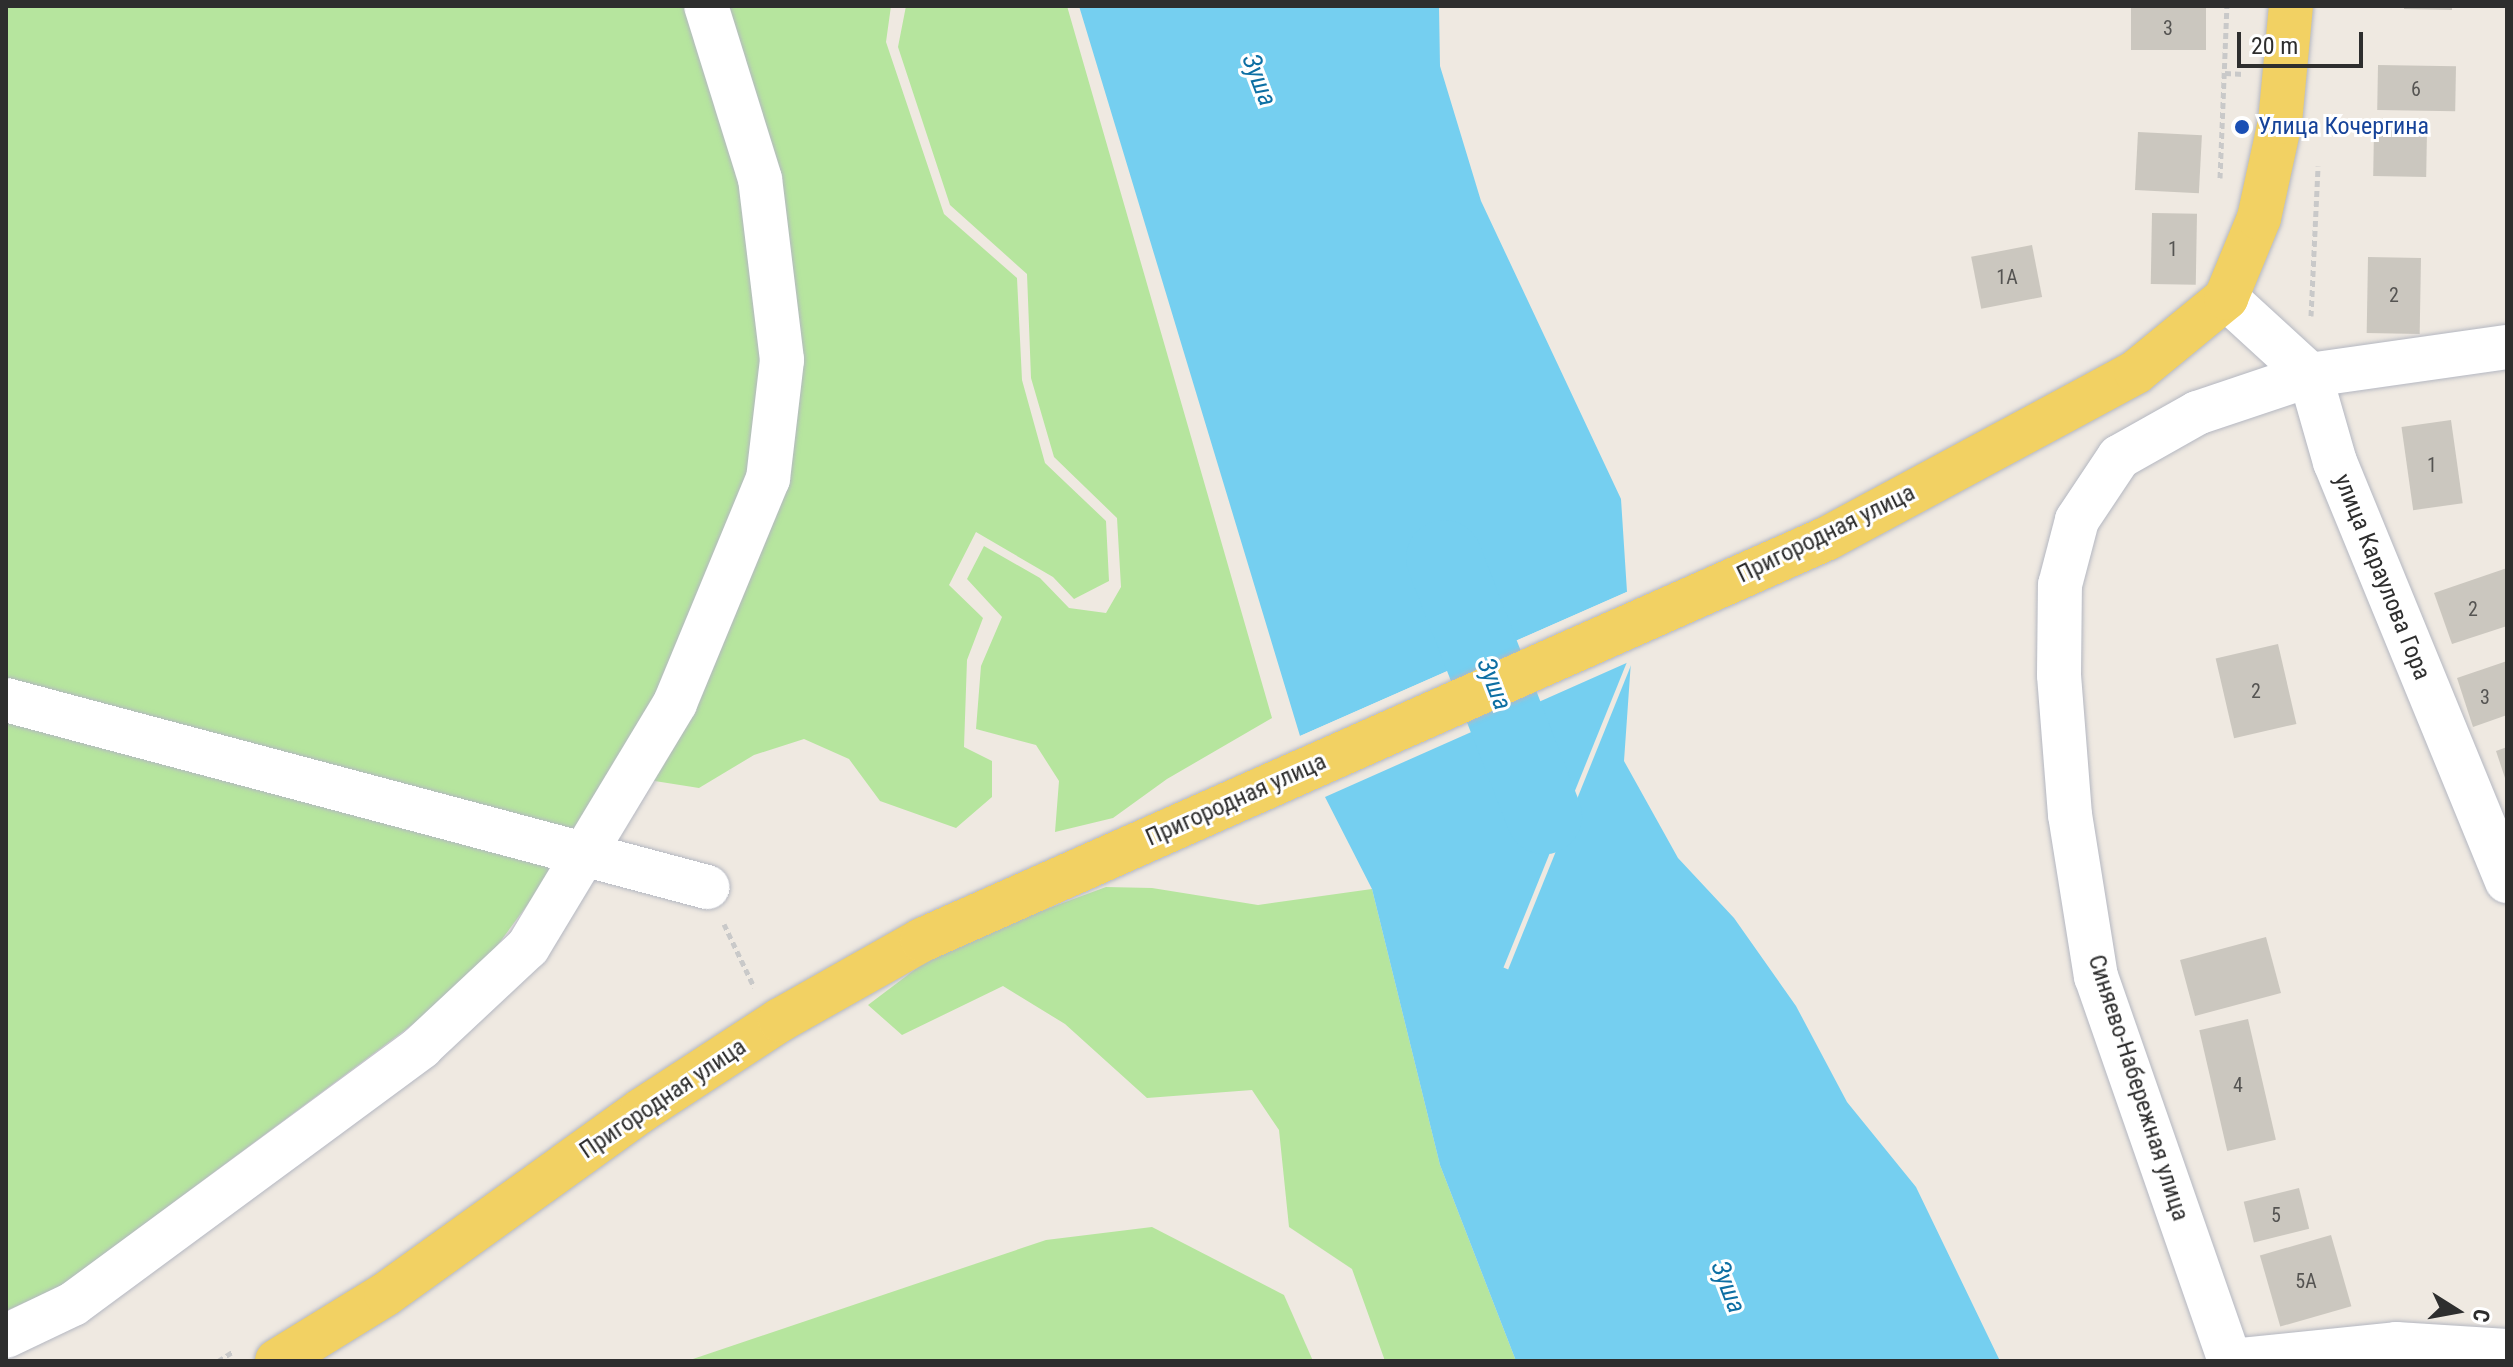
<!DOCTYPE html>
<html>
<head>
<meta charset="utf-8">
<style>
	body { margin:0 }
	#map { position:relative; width:2513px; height:1367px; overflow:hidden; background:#efe9e1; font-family:"Roboto Condensed",sans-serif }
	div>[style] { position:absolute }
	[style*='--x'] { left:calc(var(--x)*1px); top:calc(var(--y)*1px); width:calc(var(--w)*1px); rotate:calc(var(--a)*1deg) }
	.green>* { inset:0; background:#b6e59e }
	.water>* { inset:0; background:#75cff0 }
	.pier>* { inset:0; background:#efe9e1; transform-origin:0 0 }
	.river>* { height:76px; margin:-38px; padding:0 38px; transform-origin:38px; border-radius:38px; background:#75cff0 }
	.building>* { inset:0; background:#cbc7bf; transform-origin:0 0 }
	.path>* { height:5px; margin-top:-2.5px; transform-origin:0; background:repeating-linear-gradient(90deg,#c9c9c9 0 6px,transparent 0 10px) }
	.roads { filter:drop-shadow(0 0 2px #b4b7c1) drop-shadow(0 0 2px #b4b7c1) }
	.minor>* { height:44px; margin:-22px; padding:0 22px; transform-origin:22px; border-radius:22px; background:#fff }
	.major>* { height:44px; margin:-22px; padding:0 22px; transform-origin:22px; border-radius:22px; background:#f2d163 }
	.dots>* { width:22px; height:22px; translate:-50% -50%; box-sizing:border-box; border:4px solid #fff; border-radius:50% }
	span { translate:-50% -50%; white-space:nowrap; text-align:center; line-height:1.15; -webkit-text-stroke:6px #fff; paint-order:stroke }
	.number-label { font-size:20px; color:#555452 }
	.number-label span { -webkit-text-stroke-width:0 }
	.transit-label { font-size:24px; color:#164399 }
	.left { translate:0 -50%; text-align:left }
	.street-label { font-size:24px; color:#2e2e2e }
	.water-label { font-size:26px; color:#0d6fa3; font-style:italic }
	.frame { position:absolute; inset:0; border:8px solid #2e2e2e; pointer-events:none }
	.north { position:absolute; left:2417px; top:1271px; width:80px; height:80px; -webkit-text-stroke:6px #fff; paint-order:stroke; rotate:101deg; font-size:22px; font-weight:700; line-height:32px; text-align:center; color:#2e2e2e }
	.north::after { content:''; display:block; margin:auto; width:28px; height:36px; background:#2e2e2e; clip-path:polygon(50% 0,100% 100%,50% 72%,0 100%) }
	.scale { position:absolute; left:2237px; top:32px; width:126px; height:36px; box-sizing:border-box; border:4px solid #2e2e2e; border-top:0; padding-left:10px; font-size:24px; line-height:28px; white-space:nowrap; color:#2e2e2e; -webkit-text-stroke:6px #fff; paint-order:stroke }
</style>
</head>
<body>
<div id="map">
	<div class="green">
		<i style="clip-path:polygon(6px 6px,891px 6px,886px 42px,944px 214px,1017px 278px,1022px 380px,1045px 463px,1106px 521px,1109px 581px,1074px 599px,1053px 577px,976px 532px,949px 585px,983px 618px,967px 660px,964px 747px,992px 761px,992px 797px,956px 828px,880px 801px,849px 759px,804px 739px,754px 755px,699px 788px,623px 776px,471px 981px,61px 1286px,6px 1311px)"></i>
		<i style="clip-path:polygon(906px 6px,1067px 6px,1272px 718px,1167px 779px,1113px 818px,1055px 832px,1059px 781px,1036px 745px,976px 729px,981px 666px,1002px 617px,967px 579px,984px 546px,1040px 578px,1069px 608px,1106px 613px,1121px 587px,1117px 518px,1054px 457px,1031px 378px,1027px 274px,950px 205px,898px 47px)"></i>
		<i style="clip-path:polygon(1106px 887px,1152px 888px,1258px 905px,1372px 889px,1440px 1165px,1516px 1361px,1385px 1361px,1352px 1269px,1289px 1227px,1279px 1130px,1252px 1090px,1147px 1098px,1065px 1024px,1003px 986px,902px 1035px,868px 1005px,946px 946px)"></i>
		<i style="clip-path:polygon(1152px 1227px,1284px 1295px,1313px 1361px,687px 1361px,1046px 1240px)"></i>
	</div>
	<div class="water">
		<i style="clip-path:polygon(1079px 6px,1439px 6px,1440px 66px,1481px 201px,1621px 499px,1627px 592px,1300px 736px)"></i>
		<i style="clip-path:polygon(1631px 661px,1624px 761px,1678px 858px,1734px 918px,1796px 1006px,1847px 1102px,1916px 1187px,2000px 1361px,1516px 1361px,1440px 1165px,1372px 889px,1325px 797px)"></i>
	</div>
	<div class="pier">
		<i style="clip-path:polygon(1631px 590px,1629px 595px,1297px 738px,1300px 736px)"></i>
		<i style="left:1629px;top:657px;width:5px;height:335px;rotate:22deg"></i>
	</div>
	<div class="river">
		<i style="--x:1444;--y:558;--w:277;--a:68.8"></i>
	</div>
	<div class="building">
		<i style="left:2131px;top:6px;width:75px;height:44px"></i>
		<i style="clip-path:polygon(2404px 6px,2452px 6px,2452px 10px,2404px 9px)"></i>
		<i style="left:2378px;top:65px;width:78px;height:45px;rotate:1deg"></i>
		<i style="left:2374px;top:130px;width:53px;height:46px;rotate:1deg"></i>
		<i style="left:2138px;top:132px;width:64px;height:58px;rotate:3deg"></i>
		<i style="left:2152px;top:213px;width:45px;height:71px;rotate:1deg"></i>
		<i style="left:2032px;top:245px;width:53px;height:62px;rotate:79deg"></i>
		<i style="left:2368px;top:257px;width:53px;height:76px;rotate:1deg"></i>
		<i style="left:2451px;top:420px;width:84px;height:50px;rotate:82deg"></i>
		<i style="clip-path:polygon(2507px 568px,2507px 626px,2452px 644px,2434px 593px)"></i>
		<i style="left:2278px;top:644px;width:82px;height:64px;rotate:77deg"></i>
		<i style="clip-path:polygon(2507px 661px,2507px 715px,2473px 727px,2457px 678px)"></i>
		<i style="clip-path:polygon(2507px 747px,2507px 781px,2506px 781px,2496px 751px)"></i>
		<i style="left:2266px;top:937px;width:58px;height:89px;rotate:75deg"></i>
		<i style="left:2248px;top:1019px;width:124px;height:50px;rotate:77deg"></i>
		<i style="left:2299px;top:1188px;width:42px;height:57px;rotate:76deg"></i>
		<i style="left:2331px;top:1235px;width:74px;height:74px;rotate:74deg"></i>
	</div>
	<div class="path">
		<i style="--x:2225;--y:73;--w:19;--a:3"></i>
		<i style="--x:2220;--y:178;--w:172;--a:-87.7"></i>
		<i style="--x:2311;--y:316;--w:150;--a:-87.3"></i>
		<i style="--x:724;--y:924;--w:70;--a:64.5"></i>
		<i style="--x:218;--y:1361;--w:19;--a:-32"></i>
	</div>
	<div class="roads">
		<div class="minor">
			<i style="--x:2226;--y:298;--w:114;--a:42.5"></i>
			<i style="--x:2310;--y:375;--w:91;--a:74"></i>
			<i style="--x:2335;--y:462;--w:453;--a:67.7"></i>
			<i style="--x:6;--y:700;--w:726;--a:14.94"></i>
			<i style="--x:6;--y:1336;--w:74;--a:-25.5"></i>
			<i style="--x:73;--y:1304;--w:433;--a:-36.4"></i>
			<i style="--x:421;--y:1047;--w:146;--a:-43.1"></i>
			<i style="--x:528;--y:947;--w:285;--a:-58.9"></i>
			<i style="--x:675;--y:703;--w:243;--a:-67.5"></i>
			<i style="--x:768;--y:479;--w:120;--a:-83.3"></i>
			<i style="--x:782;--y:360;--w:182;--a:-96.9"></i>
			<i style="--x:760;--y:179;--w:181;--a:-107.3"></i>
			<i style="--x:2230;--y:1361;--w:407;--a:-109.2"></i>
			<i style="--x:2096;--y:977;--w:164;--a:-99.1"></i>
			<i style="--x:2070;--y:815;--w:140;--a:-94.5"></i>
			<i style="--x:2059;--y:675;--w:90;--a:-89.4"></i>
			<i style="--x:2060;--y:585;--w:67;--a:-75.3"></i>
			<i style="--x:2077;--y:520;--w:76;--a:-56.3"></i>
			<i style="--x:2119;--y:457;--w:90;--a:-29.4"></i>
			<i style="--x:2197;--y:413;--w:119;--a:-18.6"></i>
			<i style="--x:2310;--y:375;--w:199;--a:-8.1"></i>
			<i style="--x:2232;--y:1361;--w:165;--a:-5.9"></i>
			<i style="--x:2396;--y:1344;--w:111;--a:3.6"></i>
		</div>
		<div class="major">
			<i style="--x:277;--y:1361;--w:128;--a:-31.6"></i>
			<i style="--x:386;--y:1294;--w:315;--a:-35.7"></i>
			<i style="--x:642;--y:1110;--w:165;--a:-33.1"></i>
			<i style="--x:780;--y:1020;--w:163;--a:-29.4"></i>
			<i style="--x:922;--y:940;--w:991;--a:-23.93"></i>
			<i style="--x:1828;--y:538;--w:350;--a:-28.3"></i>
			<i style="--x:2136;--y:372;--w:117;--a:-39.4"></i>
			<i style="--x:2226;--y:298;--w:87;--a:-67.6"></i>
			<i style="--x:2259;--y:218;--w:98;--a:-77.7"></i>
			<i style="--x:2280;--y:122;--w:117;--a:-84.6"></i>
		</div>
	</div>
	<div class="dots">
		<i style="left:2242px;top:127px;background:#1a4fb4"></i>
	</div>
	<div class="number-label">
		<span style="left:2168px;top:28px">3</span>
		<span style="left:2416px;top:89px">6</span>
		<span style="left:2173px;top:249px">1</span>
		<span style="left:2007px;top:277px">1А</span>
		<span style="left:2394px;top:295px">2</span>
		<span style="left:2432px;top:465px">1</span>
		<span style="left:2473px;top:609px">2</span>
		<span style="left:2256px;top:691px">2</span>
		<span style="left:2485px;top:697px">3</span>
		<span style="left:2238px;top:1085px">4</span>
		<span style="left:2276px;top:1215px">5</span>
		<span style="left:2306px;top:1281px">5А</span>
	</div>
	<div class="transit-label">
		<span class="left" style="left:2258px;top:127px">Улица Кочергина</span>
	</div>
	<div class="street-label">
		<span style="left:1826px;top:534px;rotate:-26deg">Пригородная улица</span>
		<span style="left:2382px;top:577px;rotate:68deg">улица Караулова Гора</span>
		<span style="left:1236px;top:800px;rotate:-24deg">Пригородная улица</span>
		<span style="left:2138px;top:1088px;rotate:72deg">Синяево-Набережная улица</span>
		<span style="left:663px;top:1099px;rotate:-34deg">Пригородная улица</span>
	</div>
	<div class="water-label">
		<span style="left:1259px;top:80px;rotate:69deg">Зуша</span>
		<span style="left:1494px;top:684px;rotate:69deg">Зуша</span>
		<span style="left:1728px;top:1287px;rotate:69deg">Зуша</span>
	</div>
	<div class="frame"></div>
	<div class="north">С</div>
	<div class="scale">20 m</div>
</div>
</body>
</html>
